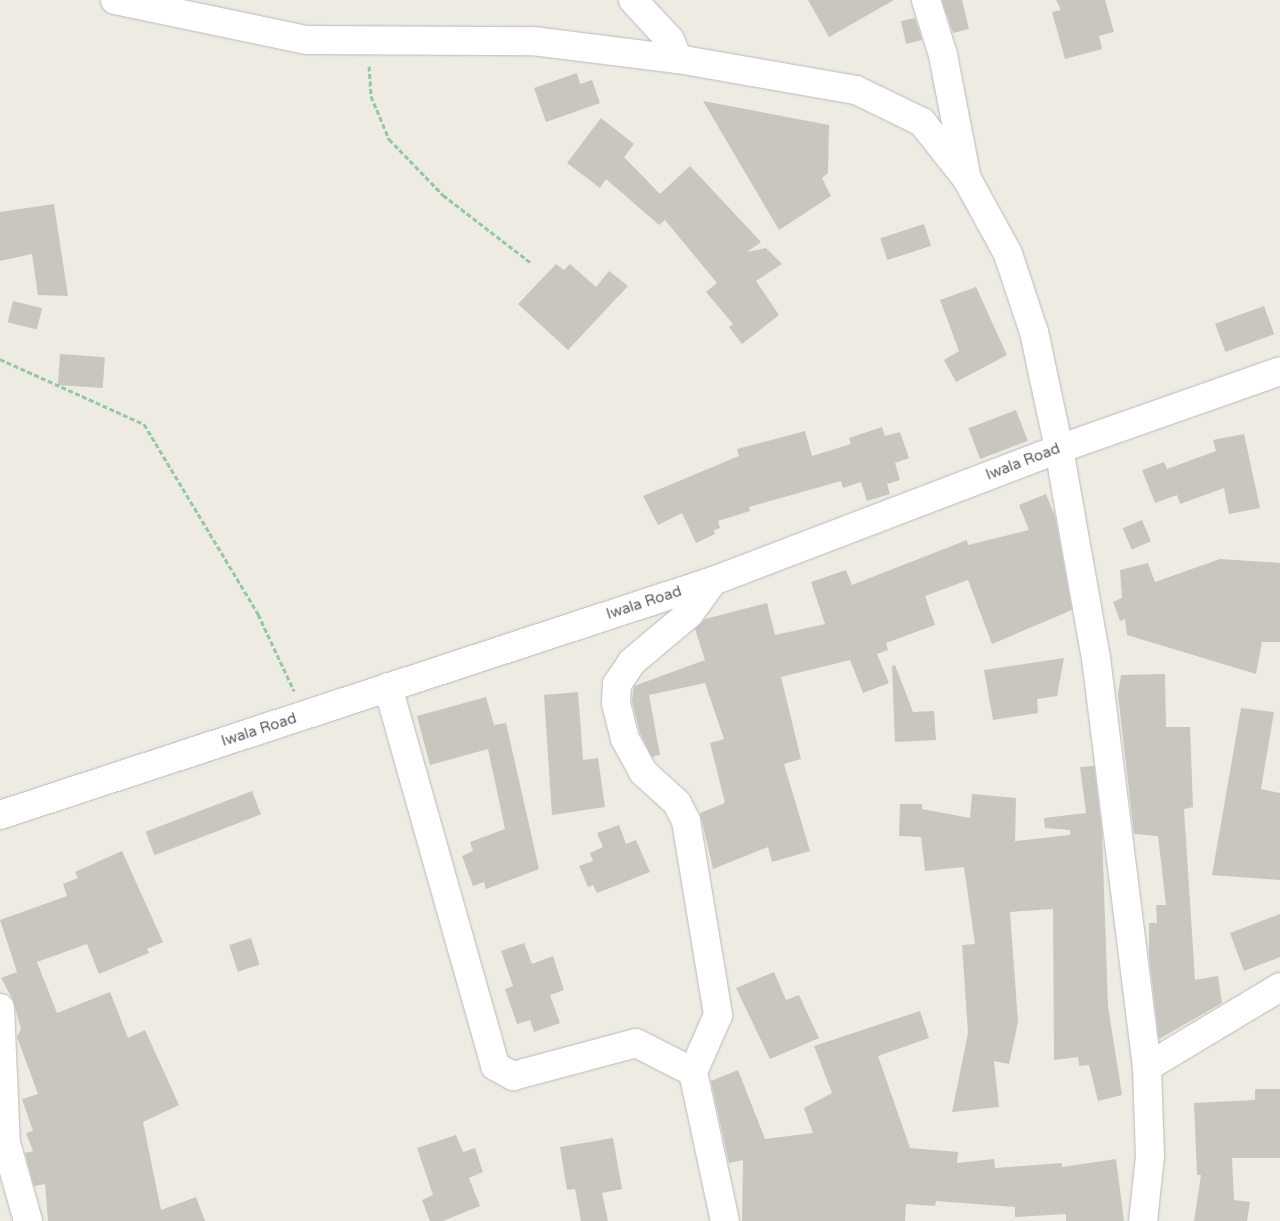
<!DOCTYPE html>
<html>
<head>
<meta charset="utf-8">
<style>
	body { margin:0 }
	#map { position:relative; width:1280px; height:1221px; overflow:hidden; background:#eeebe2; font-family:"Varela Round",sans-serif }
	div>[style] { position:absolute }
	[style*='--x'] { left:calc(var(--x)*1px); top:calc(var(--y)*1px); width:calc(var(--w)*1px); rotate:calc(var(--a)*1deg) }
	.building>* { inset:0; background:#c8c6bf; transform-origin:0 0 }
	.path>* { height:3px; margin-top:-1.5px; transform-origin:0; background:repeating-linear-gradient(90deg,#96c7a4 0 5px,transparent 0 7.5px) }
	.roads { filter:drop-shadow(0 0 1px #b7babf) drop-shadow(0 0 1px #b7babf) }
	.street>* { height:28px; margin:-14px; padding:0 14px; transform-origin:14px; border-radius:14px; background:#fff }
	.secondary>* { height:28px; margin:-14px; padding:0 14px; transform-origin:14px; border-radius:14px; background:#fff }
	span { translate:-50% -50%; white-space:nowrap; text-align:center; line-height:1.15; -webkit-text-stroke:4px #fff; paint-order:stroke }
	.street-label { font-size:15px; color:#5a5e63 }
</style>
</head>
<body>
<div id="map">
	<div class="building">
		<i style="clip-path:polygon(808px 0,894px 0,829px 37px)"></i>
		<i style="clip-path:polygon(942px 0,962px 0,969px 29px,953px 33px)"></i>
		<i style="clip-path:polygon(1056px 0,1105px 0,1114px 32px,1099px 36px,1102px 49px,1065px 59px,1052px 12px,1061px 10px)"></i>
		<i style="clip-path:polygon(915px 18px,922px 40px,906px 44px,901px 21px)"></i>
		<i style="clip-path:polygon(577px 73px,580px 84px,592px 80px,600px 103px,546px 122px,534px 88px)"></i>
		<i style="clip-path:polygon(703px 101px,829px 125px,828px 173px,822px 178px,831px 196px,779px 230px)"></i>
		<i style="clip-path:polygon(601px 118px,634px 144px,624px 157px,660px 194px,690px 166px,761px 242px,747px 252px,766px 248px,782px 264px,756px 281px,779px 315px,742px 344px,729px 327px,733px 324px,706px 292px,717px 283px,665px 220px,659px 225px,606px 179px,600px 188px,567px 163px)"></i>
		<i style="clip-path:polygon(54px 204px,68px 296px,38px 295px,32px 254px,0 261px,0 212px)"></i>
		<i style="left:924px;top:224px;width:23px;height:46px;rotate:72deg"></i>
		<i style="clip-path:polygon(556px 264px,564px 270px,570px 264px,596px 287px,609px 271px,628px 286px,568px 350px,518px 304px)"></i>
		<i style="clip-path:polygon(976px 287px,1007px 355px,956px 382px,944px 360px,959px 351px,940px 300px)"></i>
		<i style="left:13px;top:301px;width:30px;height:22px;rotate:14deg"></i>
		<i style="left:1264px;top:306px;width:30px;height:52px;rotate:70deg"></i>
		<i style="left:60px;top:354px;width:45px;height:31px;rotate:4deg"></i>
		<i style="left:1016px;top:410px;width:33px;height:51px;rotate:69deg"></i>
		<i style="clip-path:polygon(882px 427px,885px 436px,900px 432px,909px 458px,895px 463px,900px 480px,887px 484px,890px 494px,867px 501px,861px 482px,843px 488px,841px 481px,749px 507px,750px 511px,718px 521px,720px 528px,714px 530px,715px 534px,696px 543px,682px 513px,658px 525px,643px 496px,739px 456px,737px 449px,805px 431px,812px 456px,851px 444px,849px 438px)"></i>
		<i style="clip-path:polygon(1244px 434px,1260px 508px,1229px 514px,1224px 488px,1180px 504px,1177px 495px,1155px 503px,1142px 470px,1164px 462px,1167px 469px,1216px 451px,1213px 440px)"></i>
		<i style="clip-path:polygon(1046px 494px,1055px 516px,1072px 610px,992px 644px,968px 580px,925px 596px,935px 625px,886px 643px,888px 650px,877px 654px,889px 683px,863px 693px,850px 660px,781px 677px,801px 759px,784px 764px,810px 851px,772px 862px,768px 847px,713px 869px,700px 813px,725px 803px,710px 743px,724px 739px,705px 683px,649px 695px,660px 755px,652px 757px,640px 733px,632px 701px,634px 686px,705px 660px,695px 629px,705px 619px,767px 603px,775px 635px,825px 624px,811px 582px,846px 570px,852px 585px,967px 540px,968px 545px,1029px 530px,1019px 505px)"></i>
		<i style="left:1142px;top:520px;width:23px;height:21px;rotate:67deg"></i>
		<i style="clip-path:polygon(1220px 559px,1280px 563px,1280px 642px,1262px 642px,1256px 674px,1127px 635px,1125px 619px,1120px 621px,1113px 602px,1122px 598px,1120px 570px,1148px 563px,1155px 582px)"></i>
		<i style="clip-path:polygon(1064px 658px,1057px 696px,1037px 699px,1038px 713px,993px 720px,984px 670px)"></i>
		<i style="clip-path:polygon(895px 665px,913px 712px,934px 711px,936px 740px,895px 742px,892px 666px)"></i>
		<i style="clip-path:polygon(1165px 674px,1166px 727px,1190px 727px,1193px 807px,1184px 809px,1195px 980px,1218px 976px,1222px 1003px,1159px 1039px,1149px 956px,1149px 923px,1157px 923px,1156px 905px,1166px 905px,1158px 836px,1134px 834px,1118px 694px,1121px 675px)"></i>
		<i style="clip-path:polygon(578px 692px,583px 760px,598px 758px,605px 807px,552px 815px,544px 695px)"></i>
		<i style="clip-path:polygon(486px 697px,494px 725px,506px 723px,539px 869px,486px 889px,484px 882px,473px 886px,462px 856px,473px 851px,470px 842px,505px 829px,488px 749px,430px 765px,417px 716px)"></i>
		<i style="clip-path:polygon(1241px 708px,1274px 712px,1261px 789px,1280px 793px,1280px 880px,1212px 875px)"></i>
		<i style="clip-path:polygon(1094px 766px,1102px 832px,1108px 1006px,1122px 1095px,1098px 1101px,1089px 1065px,1079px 1066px,1078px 1057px,1054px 1060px,1053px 909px,1010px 912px,1018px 1022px,1009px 1064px,994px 1061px,999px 1107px,952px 1112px,968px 1033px,962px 945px,975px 944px,964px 867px,925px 871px,921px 837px,899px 836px,900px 804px,922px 804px,922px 809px,970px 818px,972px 794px,1016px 798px,1015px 841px,1070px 835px,1070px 830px,1045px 828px,1044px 818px,1086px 813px,1080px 767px)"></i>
		<i style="left:252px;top:791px;width:25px;height:114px;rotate:69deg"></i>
		<i style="clip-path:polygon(619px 825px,626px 844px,636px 840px,650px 872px,597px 893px,593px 885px,588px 887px,579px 866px,593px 861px,590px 853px,603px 847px,597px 833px)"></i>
		<i style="clip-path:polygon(122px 851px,163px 942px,147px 949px,149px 953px,99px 974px,87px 944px,37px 962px,57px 1013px,110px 992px,128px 1038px,145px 1030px,179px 1105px,143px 1122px,161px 1210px,196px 1197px,205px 1221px,48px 1221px,45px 1184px,34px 1186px,25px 1153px,33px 1151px,26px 1133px,33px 1131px,22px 1099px,38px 1094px,17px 1037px,21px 1029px,13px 1000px,1px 978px,17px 972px,0 920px,67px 896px,63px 884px,78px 878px,75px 872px)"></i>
		<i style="clip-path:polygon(1280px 914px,1280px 957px,1244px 971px,1230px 933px)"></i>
		<i style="left:251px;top:938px;width:28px;height:23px;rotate:72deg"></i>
		<i style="clip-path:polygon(524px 943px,532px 964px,553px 956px,564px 990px,550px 995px,560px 1023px,534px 1032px,530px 1020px,517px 1024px,505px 989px,513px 986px,501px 951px)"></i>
		<i style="clip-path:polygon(774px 972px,786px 1000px,799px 995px,819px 1038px,770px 1059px,736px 988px)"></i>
		<i style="clip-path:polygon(920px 1011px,929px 1038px,878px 1056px,910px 1148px,958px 1152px,957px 1163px,994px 1159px,995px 1168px,1062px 1163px,1062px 1167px,1116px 1159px,1124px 1221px,1066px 1221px,1066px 1214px,1015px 1217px,1015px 1207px,936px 1201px,935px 1206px,906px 1204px,905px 1221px,742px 1221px,743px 1160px,729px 1163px,711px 1081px,738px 1070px,765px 1139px,813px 1133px,804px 1108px,832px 1093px,814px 1046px)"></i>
		<i style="clip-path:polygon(1255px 1089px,1280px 1089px,1280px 1158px,1232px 1158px,1234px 1200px,1250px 1202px,1247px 1221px,1194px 1221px,1201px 1175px,1197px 1175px,1194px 1103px,1255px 1100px)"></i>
		<i style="clip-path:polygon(456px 1135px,463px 1152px,475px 1148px,483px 1172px,469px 1178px,480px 1206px,443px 1221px,430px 1221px,422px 1200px,433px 1195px,417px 1148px)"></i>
		<i style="clip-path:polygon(613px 1138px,622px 1189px,602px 1193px,608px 1221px,581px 1221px,575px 1189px,567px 1190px,560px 1147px)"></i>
	</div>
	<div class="path">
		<i style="--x:369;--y:66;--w:30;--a:86"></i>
		<i style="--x:371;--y:96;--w:47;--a:67.3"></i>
		<i style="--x:389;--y:139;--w:78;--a:46"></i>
		<i style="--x:443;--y:195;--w:110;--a:37.6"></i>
		<i style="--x:0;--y:359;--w:158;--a:24.3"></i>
		<i style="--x:144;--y:424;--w:222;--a:59"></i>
		<i style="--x:258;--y:614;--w:85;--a:64.9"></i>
	</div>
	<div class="roads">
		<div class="street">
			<i style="--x:115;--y:0;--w:196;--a:11.8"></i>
			<i style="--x:307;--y:40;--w:226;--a:0.3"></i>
			<i style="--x:533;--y:41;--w:146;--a:7.1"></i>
			<i style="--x:678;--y:59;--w:181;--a:9.9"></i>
			<i style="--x:856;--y:90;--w:73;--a:25.9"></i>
			<i style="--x:922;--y:122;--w:73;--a:51.7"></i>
			<i style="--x:967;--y:179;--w:85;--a:61.3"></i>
			<i style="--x:1008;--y:254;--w:82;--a:71.6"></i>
			<i style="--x:1034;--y:332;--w:120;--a:77.9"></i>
			<i style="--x:1059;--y:449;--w:212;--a:80"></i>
			<i style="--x:1096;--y:658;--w:412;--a:82.9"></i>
			<i style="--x:1147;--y:1067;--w:89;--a:88.1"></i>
			<i style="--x:1150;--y:1156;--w:65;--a:96.1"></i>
			<i style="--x:633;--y:0;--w:54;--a:47.2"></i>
			<i style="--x:670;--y:40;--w:21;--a:67"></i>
			<i style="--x:926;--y:0;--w:58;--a:72.8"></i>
			<i style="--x:943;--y:55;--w:122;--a:79.1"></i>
			<i style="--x:713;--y:581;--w:41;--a:126"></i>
			<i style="--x:689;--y:614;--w:75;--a:139.9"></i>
			<i style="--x:632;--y:662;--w:27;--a:124"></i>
			<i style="--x:617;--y:684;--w:19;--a:93"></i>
			<i style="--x:616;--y:703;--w:37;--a:76"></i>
			<i style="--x:625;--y:739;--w:38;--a:61"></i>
			<i style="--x:643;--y:772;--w:46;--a:42.4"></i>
			<i style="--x:677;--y:803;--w:20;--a:63"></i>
			<i style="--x:686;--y:821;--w:197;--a:80.6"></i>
			<i style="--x:718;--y:1015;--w:62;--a:113.7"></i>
			<i style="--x:693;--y:1072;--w:152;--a:77.9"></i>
			<i style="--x:388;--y:687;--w:394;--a:74.2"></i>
			<i style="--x:495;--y:1066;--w:21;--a:29"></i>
			<i style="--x:513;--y:1076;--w:127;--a:-15"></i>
			<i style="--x:636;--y:1043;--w:64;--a:27"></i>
			<i style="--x:0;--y:1008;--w:135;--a:87.5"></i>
			<i style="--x:6;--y:1143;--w:81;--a:74.2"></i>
			<i style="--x:1147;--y:1067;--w:155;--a:-31"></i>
		</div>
		<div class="secondary">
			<i style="--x:0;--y:815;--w:750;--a:-18.17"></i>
			<i style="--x:713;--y:581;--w:370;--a:-20.9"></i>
			<i style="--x:1059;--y:449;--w:234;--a:-19.4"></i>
		</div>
	</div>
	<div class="street-label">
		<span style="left:1023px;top:462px;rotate:-21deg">Iwala Road</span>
		<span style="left:644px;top:603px;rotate:-18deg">Iwala Road</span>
		<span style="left:259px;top:730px;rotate:-18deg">Iwala Road</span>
	</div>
</div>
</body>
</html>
